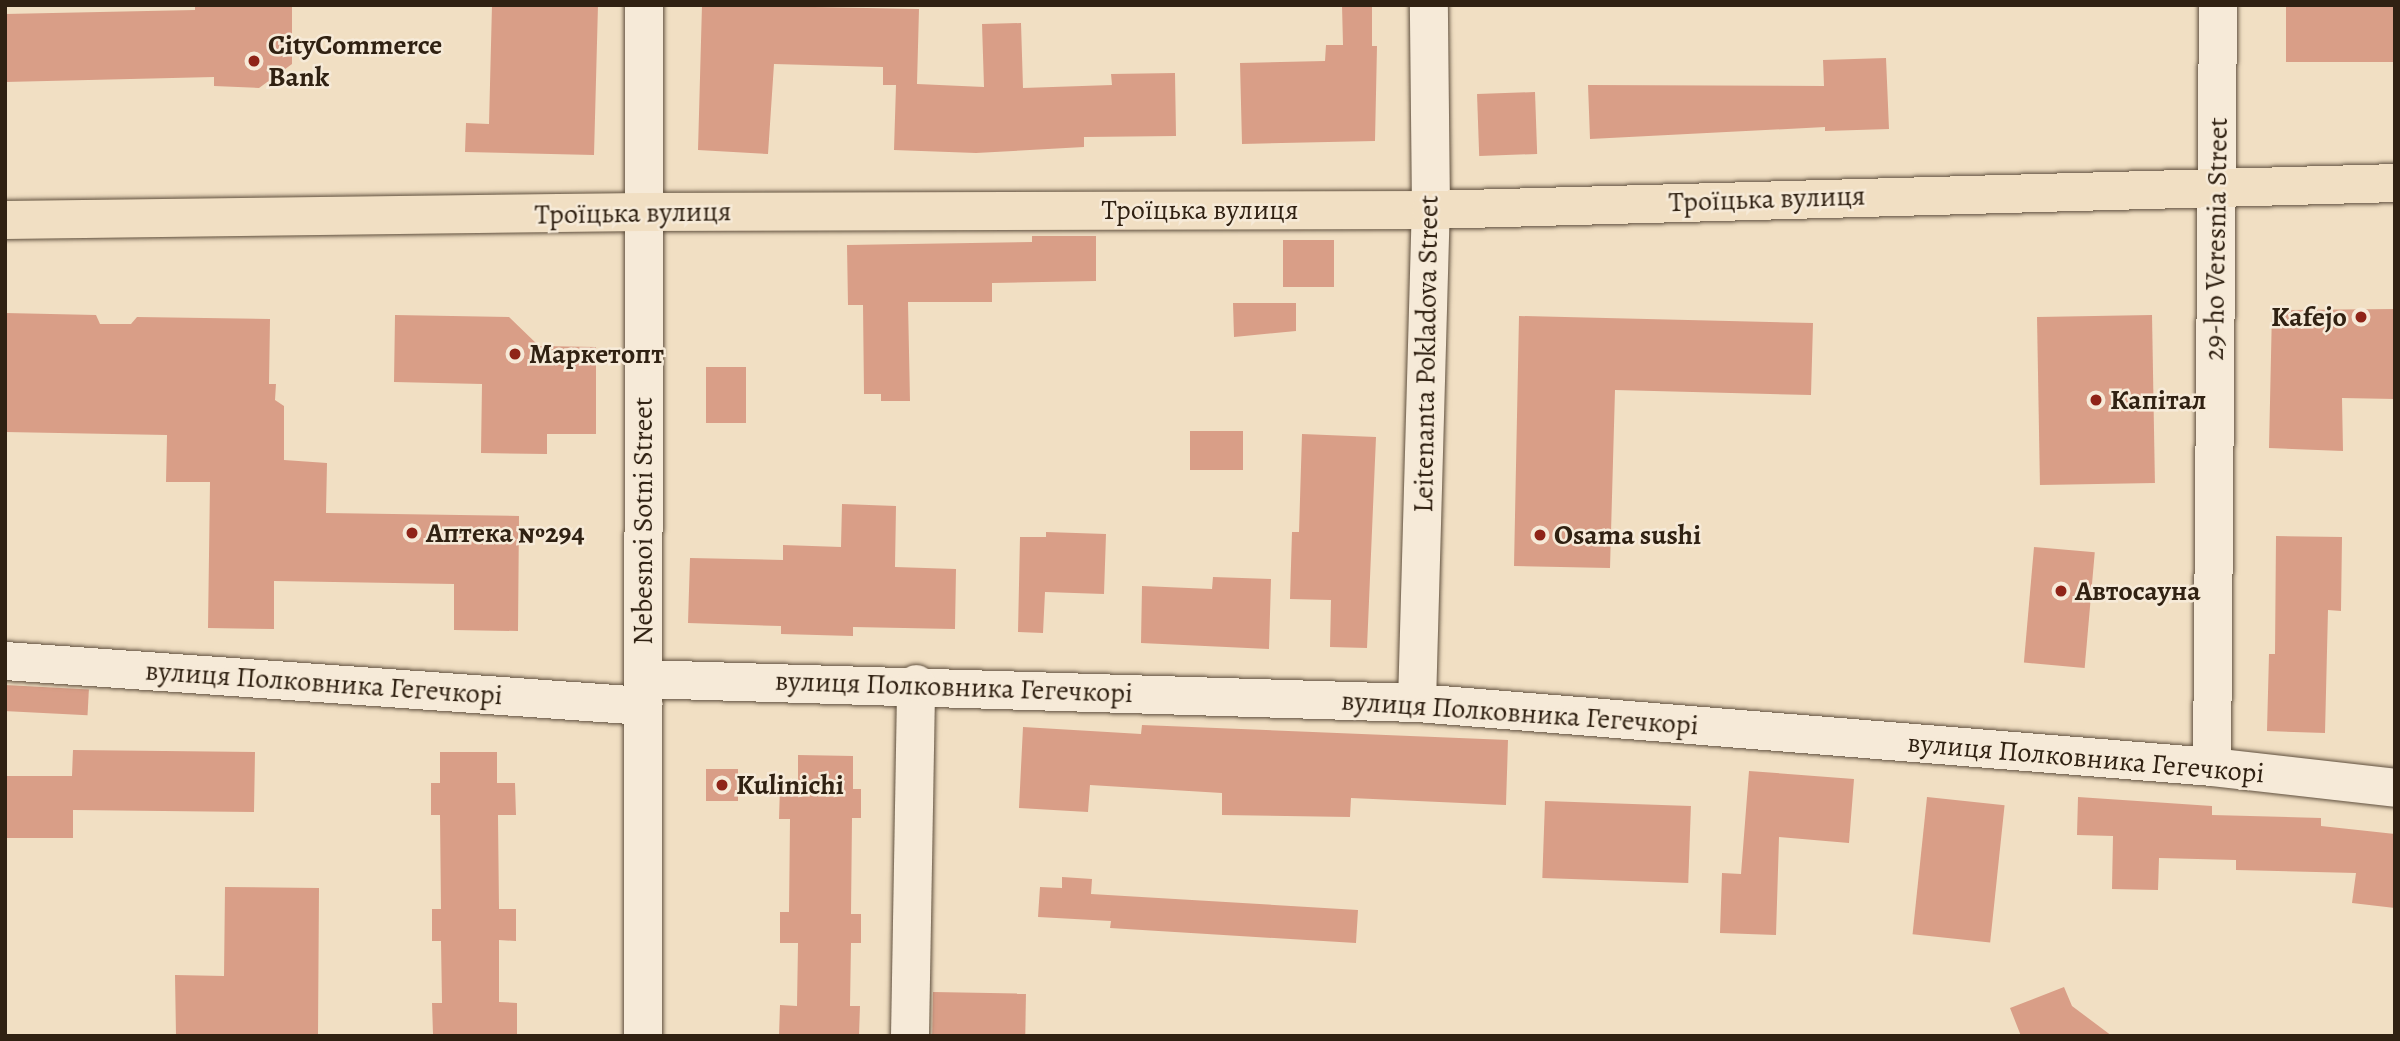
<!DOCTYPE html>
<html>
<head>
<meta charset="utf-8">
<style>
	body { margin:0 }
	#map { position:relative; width:2400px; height:1041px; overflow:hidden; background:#f1dfc3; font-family:Alegreya,serif }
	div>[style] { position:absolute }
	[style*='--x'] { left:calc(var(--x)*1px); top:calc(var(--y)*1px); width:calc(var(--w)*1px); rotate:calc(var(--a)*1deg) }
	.building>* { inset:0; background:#d99e87; transform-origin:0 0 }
	.roads { filter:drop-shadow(0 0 2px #60503e) drop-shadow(0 0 2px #60503e) }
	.minor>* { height:38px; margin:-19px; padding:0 19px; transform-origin:19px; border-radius:19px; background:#f6ead8 }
	.major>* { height:38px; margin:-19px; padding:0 19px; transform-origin:19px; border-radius:19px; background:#f1dfc3 }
	.dots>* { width:19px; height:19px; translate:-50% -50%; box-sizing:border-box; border:4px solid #f6ead8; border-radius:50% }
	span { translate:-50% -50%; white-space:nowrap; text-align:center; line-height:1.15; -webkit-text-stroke:5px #f6ead8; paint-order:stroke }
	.poi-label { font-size:28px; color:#302112; font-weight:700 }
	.left { translate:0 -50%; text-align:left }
	.right { translate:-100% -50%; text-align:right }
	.street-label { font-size:28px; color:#302112 }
	.frame { position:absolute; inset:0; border:7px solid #302112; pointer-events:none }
</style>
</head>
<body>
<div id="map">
	<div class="building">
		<i style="clip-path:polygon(195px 5px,292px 5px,292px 64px,259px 88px,214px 86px,214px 77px,5px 82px,5px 14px,195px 10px)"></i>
		<i style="clip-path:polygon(492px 5px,598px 5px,594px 155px,465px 152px,466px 123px,489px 124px)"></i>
		<i style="clip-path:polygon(702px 5px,919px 9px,917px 84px,984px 87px,982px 24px,1021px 23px,1023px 88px,1112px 85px,1111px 74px,1175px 73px,1176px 136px,1084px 137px,1084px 147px,976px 153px,894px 150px,896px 85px,883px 85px,883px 67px,774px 64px,768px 154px,698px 150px)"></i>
		<i style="clip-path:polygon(1342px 5px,1372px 5px,1372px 46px,1377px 46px,1375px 141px,1242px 144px,1240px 63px,1325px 61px,1326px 45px,1343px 45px)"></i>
		<i style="left:2286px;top:5px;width:109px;height:57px"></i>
		<i style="clip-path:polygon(1886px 58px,1889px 129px,1825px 131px,1825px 127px,1590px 139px,1588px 85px,1824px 86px,1823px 60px)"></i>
		<i style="left:1535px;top:92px;width:62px;height:58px;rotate:88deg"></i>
		<i style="clip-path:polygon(1032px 236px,1096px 236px,1096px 281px,992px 283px,992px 302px,908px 302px,910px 401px,881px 401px,881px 394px,864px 394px,863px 305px,848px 305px,847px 245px,1032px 242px)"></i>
		<i style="left:1283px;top:240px;width:51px;height:47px"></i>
		<i style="clip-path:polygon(1233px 303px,1296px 303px,1296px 331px,1234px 337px)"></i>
		<i style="clip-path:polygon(2395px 309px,2395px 399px,2342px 398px,2343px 451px,2269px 448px,2272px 310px)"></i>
		<i style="clip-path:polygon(5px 313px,96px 315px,100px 324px,131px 324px,137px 317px,270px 319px,269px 384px,276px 384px,275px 400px,284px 406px,284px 460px,327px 463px,326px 513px,519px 516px,518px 631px,454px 630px,454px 584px,274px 581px,274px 629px,208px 628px,210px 482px,166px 482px,167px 435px,5px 432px)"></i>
		<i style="clip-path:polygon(395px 315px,509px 317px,539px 346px,596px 347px,596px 434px,547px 434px,547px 454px,481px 453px,482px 384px,394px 382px)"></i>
		<i style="left:2152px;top:315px;width:168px;height:115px;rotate:89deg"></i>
		<i style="clip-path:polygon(1519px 316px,1813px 323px,1811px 395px,1615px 390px,1610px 568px,1514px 566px)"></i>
		<i style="left:706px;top:367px;width:40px;height:56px"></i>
		<i style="left:1190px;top:431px;width:53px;height:39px"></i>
		<i style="clip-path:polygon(1302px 434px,1376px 437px,1367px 648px,1330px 647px,1331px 600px,1290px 599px,1292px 532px,1299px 532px)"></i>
		<i style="clip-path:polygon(842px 504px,896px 506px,895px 567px,956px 569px,955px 629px,853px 627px,853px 636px,781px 634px,781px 626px,688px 623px,690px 558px,783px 560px,783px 545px,841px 547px)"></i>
		<i style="clip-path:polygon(1046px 532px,1106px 534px,1104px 594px,1045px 592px,1043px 633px,1018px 632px,1020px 537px,1046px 537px)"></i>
		<i style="clip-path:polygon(2276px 536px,2342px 537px,2341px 611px,2328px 610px,2325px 733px,2267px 731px,2269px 654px,2275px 654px)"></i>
		<i style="left:2034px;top:547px;width:61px;height:116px;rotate:5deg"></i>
		<i style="clip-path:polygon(1213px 577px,1271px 579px,1269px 649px,1141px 643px,1142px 586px,1212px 589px)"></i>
		<i style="left:5px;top:685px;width:84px;height:26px;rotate:3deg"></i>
		<i style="clip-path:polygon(1142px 725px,1508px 740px,1506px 805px,1351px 798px,1350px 817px,1222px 815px,1222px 793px,1090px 785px,1088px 812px,1019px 808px,1023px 727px,1141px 734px)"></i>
		<i style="clip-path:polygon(73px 750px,255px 752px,254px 812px,73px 810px,73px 838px,5px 838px,5px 776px,72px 776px)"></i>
		<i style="clip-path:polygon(440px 752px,497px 752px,497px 783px,515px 783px,516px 815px,498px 815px,499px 909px,516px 909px,516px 941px,499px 940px,499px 1002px,517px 1003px,517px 1034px,433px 1034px,432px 1003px,442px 1003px,441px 941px,432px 941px,432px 909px,441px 909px,440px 815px,431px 815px,431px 783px,440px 783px)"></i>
		<i style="clip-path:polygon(798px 755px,853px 756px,853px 789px,861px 789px,861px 818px,852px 818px,851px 914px,861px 914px,861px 943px,851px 943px,850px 1006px,860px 1006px,859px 1036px,779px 1036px,780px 1005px,797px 1006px,798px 943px,780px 943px,780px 912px,789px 912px,790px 819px,779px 819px,780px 786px,798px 787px)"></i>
		<i style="left:706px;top:769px;width:32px;height:32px"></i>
		<i style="clip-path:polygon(1749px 771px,1854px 779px,1849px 843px,1779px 837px,1776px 935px,1720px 933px,1722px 873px,1741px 874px)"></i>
		<i style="left:1927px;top:797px;width:78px;height:138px;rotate:6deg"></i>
		<i style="clip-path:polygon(2078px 797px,2212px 806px,2212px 815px,2321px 818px,2321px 826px,2395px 834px,2395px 908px,2352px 903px,2356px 873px,2236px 870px,2236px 860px,2159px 858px,2158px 890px,2112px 889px,2113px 836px,2077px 835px)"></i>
		<i style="left:1545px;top:801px;width:146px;height:77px;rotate:2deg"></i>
		<i style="clip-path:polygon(1062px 877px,1092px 879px,1091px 894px,1358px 910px,1356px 943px,1110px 928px,1111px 921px,1038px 917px,1040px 887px,1062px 888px)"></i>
		<i style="clip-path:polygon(225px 887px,319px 888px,318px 1036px,176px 1036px,175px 975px,224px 976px)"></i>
		<i style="clip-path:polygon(2064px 987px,2072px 1006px,2112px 1036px,2021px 1036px,2010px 1008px)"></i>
		<i style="left:933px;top:992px;width:93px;height:44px;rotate:1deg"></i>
	</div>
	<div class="roads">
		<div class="minor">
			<i style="--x:5;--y:661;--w:640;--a:4.03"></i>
			<i style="--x:643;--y:679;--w:774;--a:1.78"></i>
			<i style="--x:1417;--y:703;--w:798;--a:4.6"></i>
			<i style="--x:2212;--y:767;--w:184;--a:6.5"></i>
			<i style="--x:1417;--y:703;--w:493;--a:-88.4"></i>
			<i style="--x:1431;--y:210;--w:205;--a:-90.6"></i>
			<i style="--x:2212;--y:767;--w:762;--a:-89.55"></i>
			<i style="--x:643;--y:1036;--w:1031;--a:-89.94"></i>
			<i style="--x:910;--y:1036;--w:352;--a:-89"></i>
		</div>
		<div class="major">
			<i style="--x:5;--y:220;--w:638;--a:-0.72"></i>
			<i style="--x:643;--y:212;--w:788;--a:-0.15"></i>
			<i style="--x:1431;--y:210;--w:964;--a:-1.6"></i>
		</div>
	</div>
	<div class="dots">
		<i style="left:254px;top:61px;background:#8f2418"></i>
		<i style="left:2361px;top:317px;background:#8f2418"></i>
		<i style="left:515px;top:354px;background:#8f2418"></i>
		<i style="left:2096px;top:400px;background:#8f2418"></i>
		<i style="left:412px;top:533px;background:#8f2418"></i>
		<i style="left:1540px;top:535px;background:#8f2418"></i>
		<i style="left:2061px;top:591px;background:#8f2418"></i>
		<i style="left:722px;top:785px;background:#8f2418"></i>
	</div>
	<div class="poi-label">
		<span class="left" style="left:268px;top:61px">CityCommerce<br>Bank</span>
		<span class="right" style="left:2347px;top:317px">Kafejo</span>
		<span class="left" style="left:529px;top:354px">Маркетопт</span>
		<span class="left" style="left:2110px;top:400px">Капітал</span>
		<span class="left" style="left:426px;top:533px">Аптека №294</span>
		<span class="left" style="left:1554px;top:535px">Osama sushi</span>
		<span class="left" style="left:2075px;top:591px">Автосауна</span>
		<span class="left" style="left:736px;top:785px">Kulinichi</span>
	</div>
	<div class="street-label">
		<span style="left:1767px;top:199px;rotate:-2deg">Троїцька вулиця</span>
		<span style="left:1200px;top:210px">Троїцька вулиця</span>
		<span style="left:633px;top:213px;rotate:-1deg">Троїцька вулиця</span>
		<span style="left:2216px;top:239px;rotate:-89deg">29-ho Veresnia Street</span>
		<span style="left:1426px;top:354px;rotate:-89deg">Leitenanta Pokladova Street</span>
		<span style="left:643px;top:521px;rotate:-90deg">Nebesnoi Sotni Street</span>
		<span style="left:324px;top:683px;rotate:4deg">вулиця Полковника Гегечкорі</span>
		<span style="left:954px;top:687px;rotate:2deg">вулиця Полковника Гегечкорі</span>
		<span style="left:1520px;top:713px;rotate:4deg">вулиця Полковника Гегечкорі</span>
		<span style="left:2086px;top:758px;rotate:5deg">вулиця Полковника Гегечкорі</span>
	</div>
	<div class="frame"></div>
</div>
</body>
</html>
